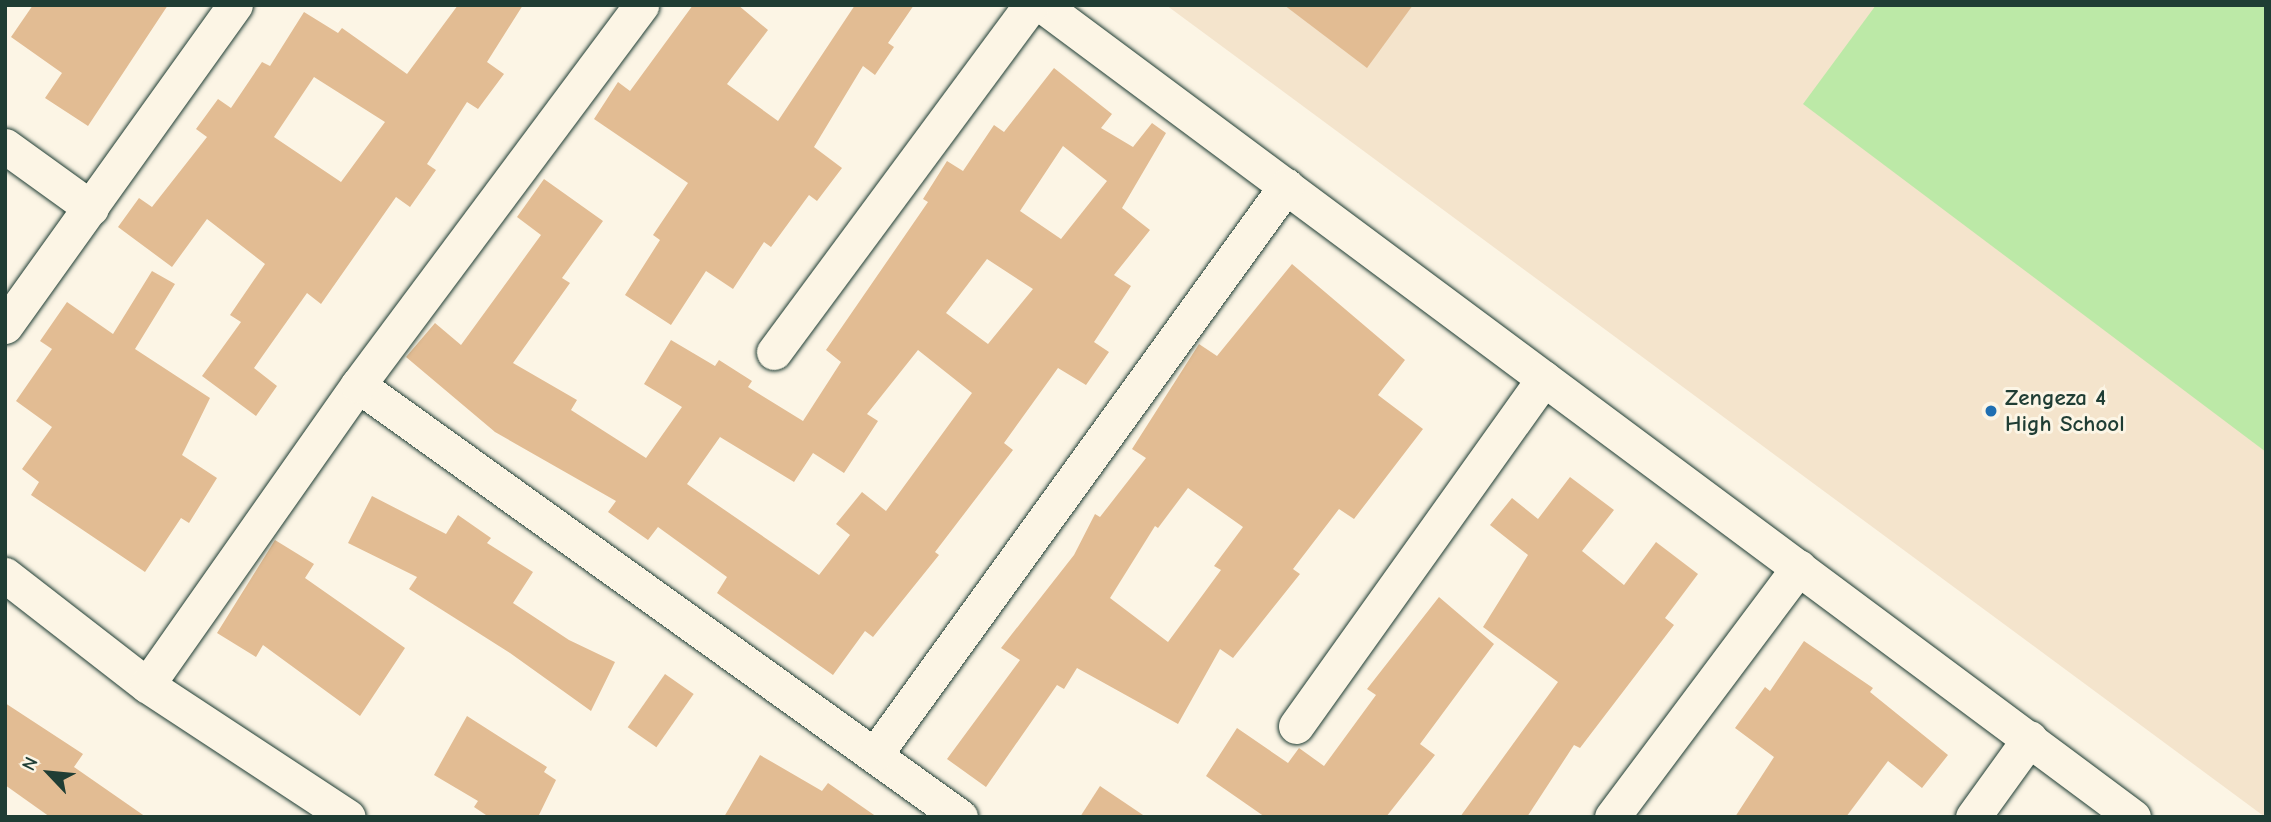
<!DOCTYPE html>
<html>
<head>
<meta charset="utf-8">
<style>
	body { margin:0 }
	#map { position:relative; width:2271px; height:822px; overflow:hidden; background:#fcf5e5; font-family:"Comic Neue",sans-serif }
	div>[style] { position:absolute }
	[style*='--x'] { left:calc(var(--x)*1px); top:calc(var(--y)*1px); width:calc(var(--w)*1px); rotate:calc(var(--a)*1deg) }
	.built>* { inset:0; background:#f4e4cc }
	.green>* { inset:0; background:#bce9a7 }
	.building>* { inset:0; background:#e2bc93; transform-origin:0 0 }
	.roads { filter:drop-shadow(0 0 2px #1f3d34) drop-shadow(0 0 2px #1f3d34) }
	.minor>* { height:35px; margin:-17.5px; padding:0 17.5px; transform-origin:17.5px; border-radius:17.5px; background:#fcf5e5 }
	.dots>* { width:19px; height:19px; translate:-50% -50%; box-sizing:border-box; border:4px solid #fcf5e5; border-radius:50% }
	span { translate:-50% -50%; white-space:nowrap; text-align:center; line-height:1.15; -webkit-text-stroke:6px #fcf5e5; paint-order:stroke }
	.poi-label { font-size:23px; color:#1f3d34; font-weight:700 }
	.left { translate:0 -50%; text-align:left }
	.frame { position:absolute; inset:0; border:7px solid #1f3d34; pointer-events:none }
	.north { position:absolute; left:14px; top:738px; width:70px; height:70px; -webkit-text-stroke:5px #fcf5e5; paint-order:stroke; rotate:296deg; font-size:19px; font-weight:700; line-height:28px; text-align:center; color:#1f3d34 }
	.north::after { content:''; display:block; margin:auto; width:24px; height:32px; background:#1f3d34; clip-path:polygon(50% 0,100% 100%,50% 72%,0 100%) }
</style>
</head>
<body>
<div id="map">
	<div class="built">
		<i style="clip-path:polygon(1166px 5px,2266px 5px,2266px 817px,2265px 817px)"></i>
	</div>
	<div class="green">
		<i style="clip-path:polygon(1876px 5px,2266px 5px,2266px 452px,1803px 104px)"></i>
	</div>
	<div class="building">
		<i style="clip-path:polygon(33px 5px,168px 5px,88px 126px,45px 98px,62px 73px,11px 37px)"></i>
		<i style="clip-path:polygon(evenodd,458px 5px,523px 5px,487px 62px,504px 74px,478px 109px,467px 102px,427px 164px,436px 170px,410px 207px,396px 197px,321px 304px,307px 293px,254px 368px,277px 386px,256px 416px,202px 376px,241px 322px,230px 315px,265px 264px,207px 219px,172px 267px,118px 227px,139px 198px,152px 207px,207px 137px,196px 129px,218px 99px,231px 108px,262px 62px,270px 66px,304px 12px,338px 33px,342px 28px,407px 74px,458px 5px,314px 77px,385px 122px,341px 182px,274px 137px,314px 77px)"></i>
		<i style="clip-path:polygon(693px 5px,738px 5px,768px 30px,727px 84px,778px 121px,855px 5px,914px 5px,888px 43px,894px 47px,875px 75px,863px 66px,814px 147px,842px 168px,817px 201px,809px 195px,771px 247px,764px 242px,733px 289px,706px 271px,671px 325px,625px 295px,660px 240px,653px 235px,688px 183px,594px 119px,618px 82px,630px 91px)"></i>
		<i style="clip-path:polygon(1284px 5px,1413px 5px,1367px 68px)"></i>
		<i style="clip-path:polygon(evenodd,1054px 68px,1112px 114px,1101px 128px,1133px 147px,1152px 123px,1166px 133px,1122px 208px,1150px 230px,1114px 275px,1131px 286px,1094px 342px,1109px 352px,1086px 385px,1058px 368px,1004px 443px,1013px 450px,935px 552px,939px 555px,873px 637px,865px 631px,833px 675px,717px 593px,727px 577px,658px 527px,648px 540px,608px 512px,616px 501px,495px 432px,406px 357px,435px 323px,461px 345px,541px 235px,517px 217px,544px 179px,603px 221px,562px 278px,570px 283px,513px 363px,577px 400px,571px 410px,646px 458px,682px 407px,644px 384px,671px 340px,715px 366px,719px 360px,752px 381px,748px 387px,803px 421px,841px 362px,826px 350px,928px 202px,923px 199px,947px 161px,963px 171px,994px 125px,1004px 132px,1054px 68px,1063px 146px,1107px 181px,1061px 239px,1020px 211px,1063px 146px,1054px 68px,987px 259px,1033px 289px,988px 344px,946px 313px,987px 259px,1054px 68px,918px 350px,972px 393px,886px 511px,862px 492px,836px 524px,850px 535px,819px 575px,687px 484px,720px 437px,794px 482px,813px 453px,844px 473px,878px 421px,867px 414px,918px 350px)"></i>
		<i style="clip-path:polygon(evenodd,1292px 264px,1405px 360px,1378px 395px,1423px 429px,1354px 519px,1339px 509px,1293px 569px,1300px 574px,1233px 658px,1220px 649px,1178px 724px,1077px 668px,1064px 689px,1057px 685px,986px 787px,947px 759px,1020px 660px,1001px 648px,1074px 555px,1095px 514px,1100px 517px,1146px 458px,1132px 449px,1199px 344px,1217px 356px,1292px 264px,1188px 488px,1243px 527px,1214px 566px,1221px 570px,1168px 642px,1110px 598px,1155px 526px,1158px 528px,1188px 488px)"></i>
		<i style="clip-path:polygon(152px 271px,175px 284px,135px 349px,210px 398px,182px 455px,217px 478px,189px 523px,181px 518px,145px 572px,31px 495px,39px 482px,22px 469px,52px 427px,16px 401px,52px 349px,40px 341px,67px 302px,113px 334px)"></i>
		<i style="clip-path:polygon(1570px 477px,1614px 510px,1582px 551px,1624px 585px,1656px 542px,1698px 574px,1665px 618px,1674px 625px,1580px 748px,1574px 745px,1527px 817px,1460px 817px,1558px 682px,1483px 627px,1528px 555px,1490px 525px,1512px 498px,1538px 519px)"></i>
		<i style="clip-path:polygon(372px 496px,446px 534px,458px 515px,491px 538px,487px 543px,533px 572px,513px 603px,569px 640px,615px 662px,591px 711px,510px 653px,409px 589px,417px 577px,348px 543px)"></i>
		<i style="clip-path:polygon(275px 540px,314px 564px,305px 578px,405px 648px,360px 716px,263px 645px,256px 657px,217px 633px)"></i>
		<i style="clip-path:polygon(1439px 597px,1494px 644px,1420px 744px,1435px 755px,1386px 817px,1265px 817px,1206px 776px,1237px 728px,1288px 763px,1299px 748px,1324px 766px,1376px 695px,1367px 689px)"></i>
		<i style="clip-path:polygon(1804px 641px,1873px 688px,1870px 692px,1948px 755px,1922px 788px,1888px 761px,1846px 817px,1735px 817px,1774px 757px,1735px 728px,1765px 687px,1770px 691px)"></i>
		<i style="left:665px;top:674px;width:35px;height:65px;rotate:35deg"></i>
		<i style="clip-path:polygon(5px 703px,83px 754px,74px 767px,146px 817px,50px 817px,5px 785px)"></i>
		<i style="clip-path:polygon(467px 716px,547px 767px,544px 772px,556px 780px,538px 817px,489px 817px,474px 807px,478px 801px,434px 775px)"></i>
		<i style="clip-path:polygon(760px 755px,822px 791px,828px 783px,877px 817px,724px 817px)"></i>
		<i style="clip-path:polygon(1100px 786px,1146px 817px,1080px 817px)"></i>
	</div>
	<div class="roads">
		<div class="minor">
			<i style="--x:1042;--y:5;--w:1360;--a:36.66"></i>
			<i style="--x:5;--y:146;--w:106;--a:35.8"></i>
			<i style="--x:5;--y:326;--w:395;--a:-54.4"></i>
			<i style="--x:774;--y:352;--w:432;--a:-53.5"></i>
			<i style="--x:358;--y:385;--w:741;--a:35.66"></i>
			<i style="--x:5;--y:575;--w:180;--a:37.8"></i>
			<i style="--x:147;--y:685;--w:240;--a:33.3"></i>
			<i style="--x:147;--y:685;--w:367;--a:-54.9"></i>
			<i style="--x:358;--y:385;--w:474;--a:-53.3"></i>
			<i style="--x:1296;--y:726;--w:427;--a:-54.5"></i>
			<i style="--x:876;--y:753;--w:700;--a:-54.13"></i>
			<i style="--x:1612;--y:817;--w:312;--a:-53.2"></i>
			<i style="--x:1973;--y:817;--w:97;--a:-54.2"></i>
		</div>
	</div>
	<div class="dots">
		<i style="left:1991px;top:411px;background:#1f6fb2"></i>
	</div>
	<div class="poi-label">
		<span class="left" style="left:2005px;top:411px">Zengeza 4<br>High School</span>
	</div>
	<div class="frame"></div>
	<div class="north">N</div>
</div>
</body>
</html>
